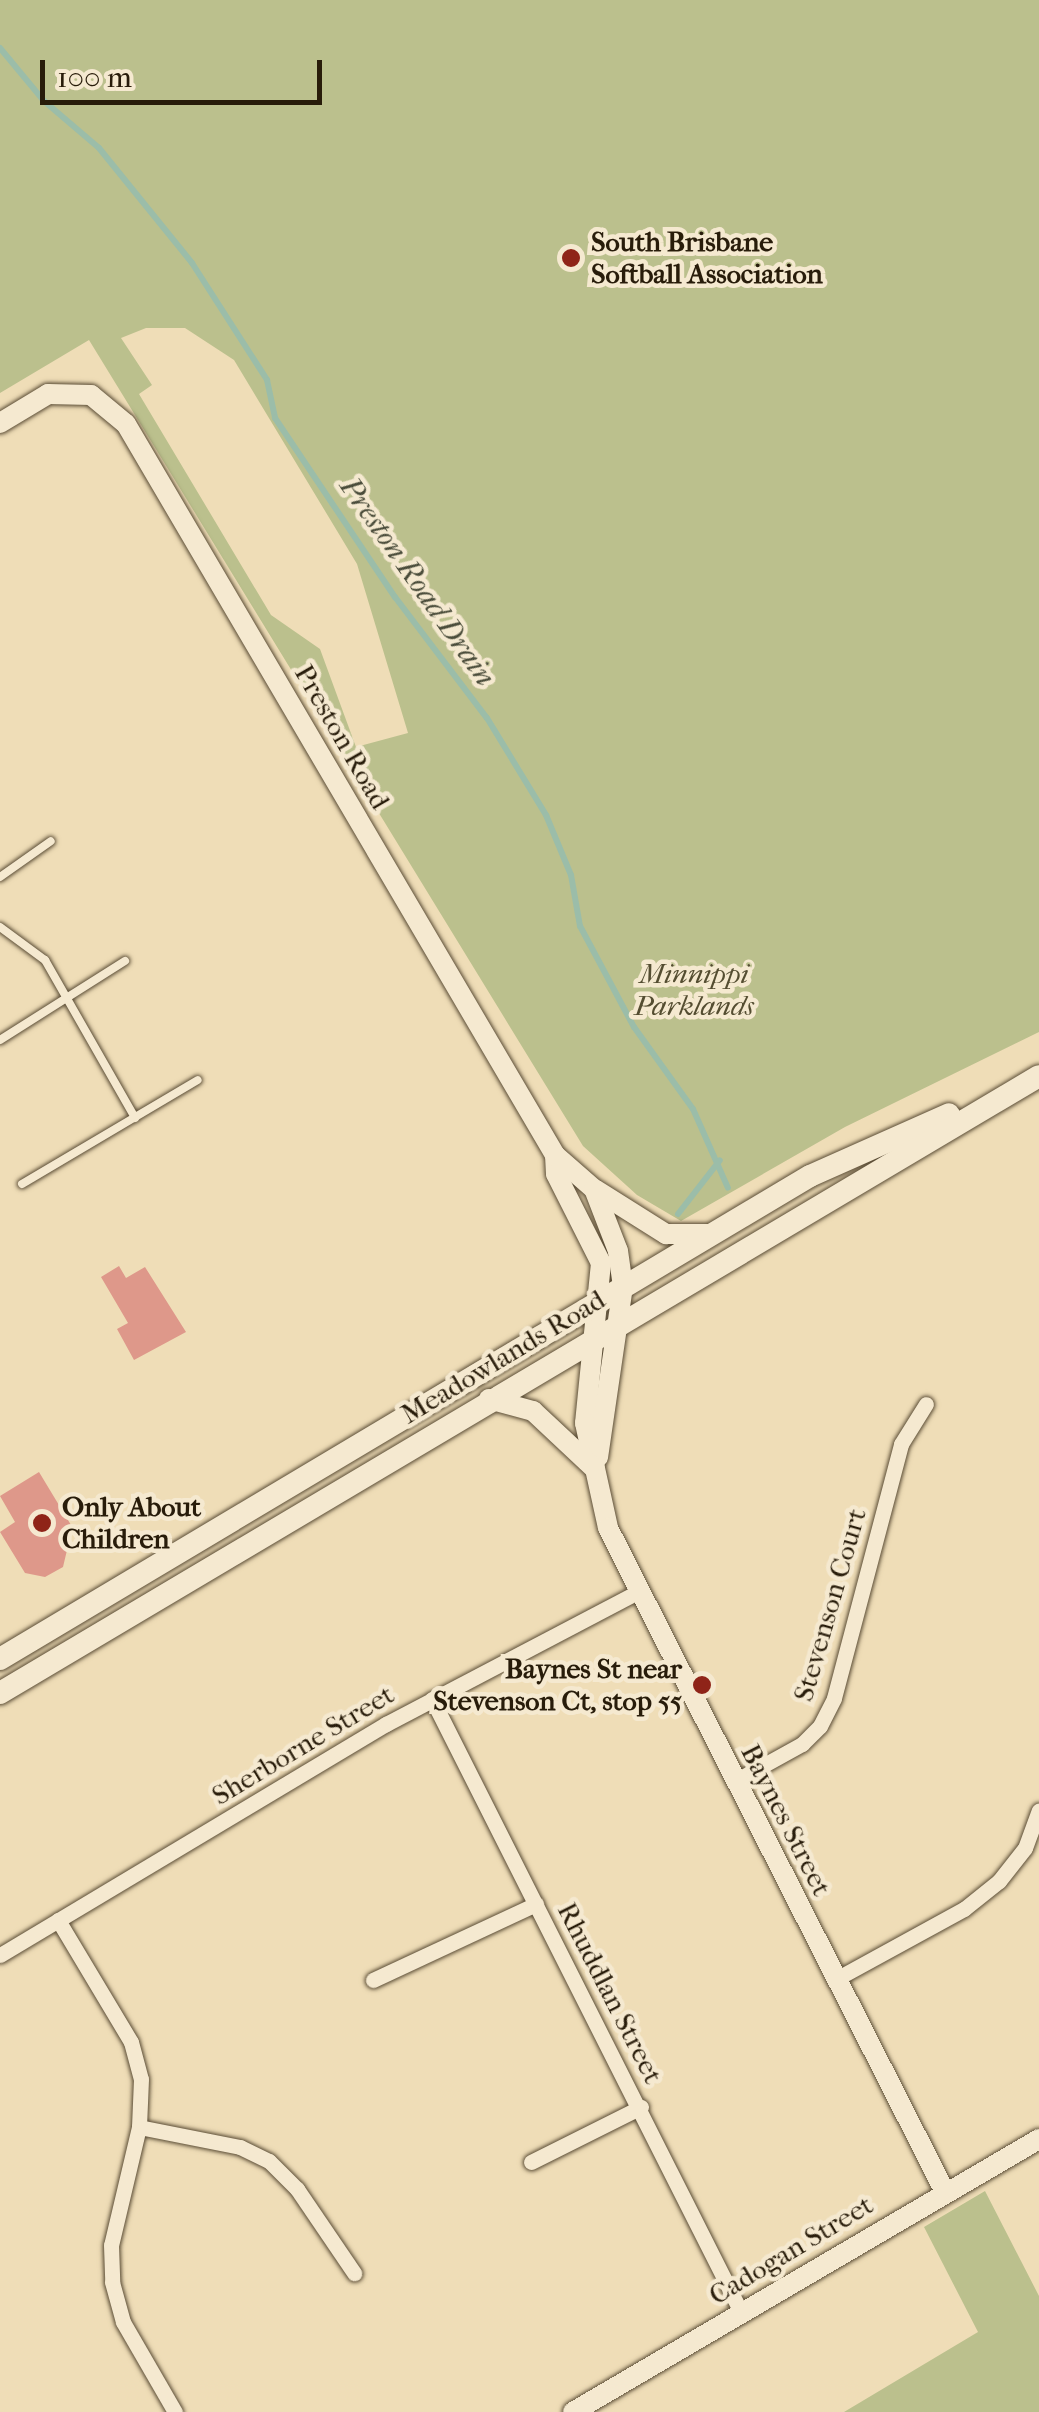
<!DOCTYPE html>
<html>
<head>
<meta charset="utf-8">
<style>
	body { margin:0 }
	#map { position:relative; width:1039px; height:2412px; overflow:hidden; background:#efddb7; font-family:"IM FELL French Canon",serif }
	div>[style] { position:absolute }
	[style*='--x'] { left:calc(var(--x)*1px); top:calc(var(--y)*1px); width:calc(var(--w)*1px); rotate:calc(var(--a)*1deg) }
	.green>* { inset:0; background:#bbc08d }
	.stream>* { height:6px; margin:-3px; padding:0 3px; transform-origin:3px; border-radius:3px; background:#9bbda9 }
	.building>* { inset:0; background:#de988a }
	.roads { filter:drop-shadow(0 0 2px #5a4c35) drop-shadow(0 0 2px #5a4c35) }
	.service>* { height:8px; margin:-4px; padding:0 4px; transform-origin:4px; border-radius:4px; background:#f5e9d0 }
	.minor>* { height:15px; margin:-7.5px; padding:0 7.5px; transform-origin:7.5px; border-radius:7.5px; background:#f5e9d0 }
	.tertiary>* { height:20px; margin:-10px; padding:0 10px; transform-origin:10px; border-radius:10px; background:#f5e9d0 }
	.secondary>* { height:22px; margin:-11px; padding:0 11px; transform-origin:11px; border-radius:11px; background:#f5e9d0 }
	.dots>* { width:28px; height:28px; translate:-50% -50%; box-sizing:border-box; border:5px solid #f5e9d0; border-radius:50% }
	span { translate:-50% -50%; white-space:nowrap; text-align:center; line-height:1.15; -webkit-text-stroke:9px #f5e9d0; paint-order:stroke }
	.poi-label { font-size:28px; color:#281c0a; font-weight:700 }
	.left { translate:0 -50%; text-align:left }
	.right { translate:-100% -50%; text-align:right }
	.street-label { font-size:28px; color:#281c0a }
	.park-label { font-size:28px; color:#544d31; font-style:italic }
	.water-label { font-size:30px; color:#4a4c3a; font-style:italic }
	.scale { position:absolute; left:40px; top:60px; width:282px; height:45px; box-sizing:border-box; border:5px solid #281c0a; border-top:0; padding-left:12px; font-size:30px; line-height:35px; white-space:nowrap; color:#281c0a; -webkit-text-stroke:8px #f5e9d0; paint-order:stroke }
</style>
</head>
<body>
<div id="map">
	<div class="green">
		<i style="clip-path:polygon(evenodd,0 0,1039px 0,1039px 1032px,845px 1127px,681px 1221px,637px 1195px,583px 1146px,89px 340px,0 393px,0 0,146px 328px,185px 328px,234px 360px,357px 564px,408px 733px,356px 747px,320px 649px,271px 615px,139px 394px,152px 385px,121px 338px,146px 328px)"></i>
		<i style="clip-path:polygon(985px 2191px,1039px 2296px,1039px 2412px,844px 2412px,978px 2332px,924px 2227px)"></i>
	</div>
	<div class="stream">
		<i style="--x:0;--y:48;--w:69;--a:50.3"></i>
		<i style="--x:44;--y:101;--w:72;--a:40.5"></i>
		<i style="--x:99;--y:148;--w:148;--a:51"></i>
		<i style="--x:192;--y:263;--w:139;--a:57.3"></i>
		<i style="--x:267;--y:380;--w:39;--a:78"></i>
		<i style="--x:275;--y:418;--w:216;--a:56.2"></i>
		<i style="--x:395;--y:597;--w:152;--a:52.8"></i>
		<i style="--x:487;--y:718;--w:114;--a:58.7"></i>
		<i style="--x:546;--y:815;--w:65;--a:67.4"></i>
		<i style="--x:571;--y:875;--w:52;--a:80"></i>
		<i style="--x:580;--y:926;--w:115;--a:61.9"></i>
		<i style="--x:634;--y:1027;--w:101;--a:54.3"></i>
		<i style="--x:693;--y:1109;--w:86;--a:66.1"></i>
		<i style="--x:678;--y:1214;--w:68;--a:-52.1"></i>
	</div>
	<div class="building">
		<i style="clip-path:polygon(119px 1266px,126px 1278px,145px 1267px,186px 1332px,134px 1360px,117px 1329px,128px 1323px,101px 1277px)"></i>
		<i style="clip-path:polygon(39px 1472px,71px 1525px,60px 1532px,68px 1546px,63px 1567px,45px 1577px,25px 1573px,0 1532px,15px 1522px,0 1496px)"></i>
	</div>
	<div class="roads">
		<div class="service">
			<i style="--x:0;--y:877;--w:62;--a:-35.2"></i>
			<i style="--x:0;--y:927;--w:56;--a:36.3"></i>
			<i style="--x:45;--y:960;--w:182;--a:60.3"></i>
			<i style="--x:0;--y:1040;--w:148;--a:-32.3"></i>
			<i style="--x:22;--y:1184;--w:204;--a:-30.6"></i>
		</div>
		<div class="minor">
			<i style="--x:432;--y:1699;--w:686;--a:63.25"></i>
			<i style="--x:735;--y:1781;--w:77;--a:-28.9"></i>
			<i style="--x:802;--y:1744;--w:25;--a:-45"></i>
			<i style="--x:820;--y:1726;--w:31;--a:-63"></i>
			<i style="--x:834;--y:1698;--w:263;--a:-75.2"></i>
			<i style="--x:901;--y:1444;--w:47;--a:-58"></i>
			<i style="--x:58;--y:1920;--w:142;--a:59.1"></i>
			<i style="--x:131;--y:2042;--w:38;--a:75"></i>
			<i style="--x:141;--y:2079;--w:48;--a:92.4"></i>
			<i style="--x:139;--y:2127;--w:121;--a:103.3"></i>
			<i style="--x:111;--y:2245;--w:37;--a:88"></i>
			<i style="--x:112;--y:2282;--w:41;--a:74.6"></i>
			<i style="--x:123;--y:2322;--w:104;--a:60"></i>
			<i style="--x:0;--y:1955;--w:450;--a:-30.9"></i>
			<i style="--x:386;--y:1724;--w:286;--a:-27.7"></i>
			<i style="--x:836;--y:1979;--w:146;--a:-28.7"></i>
			<i style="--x:964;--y:1909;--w:45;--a:-38.7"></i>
			<i style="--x:999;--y:1881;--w:42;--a:-51.8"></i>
			<i style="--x:1025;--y:1848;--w:40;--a:-69.8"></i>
			<i style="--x:373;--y:1980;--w:180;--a:-25"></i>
			<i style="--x:139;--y:2127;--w:103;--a:11.2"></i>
			<i style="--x:240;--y:2147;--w:32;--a:26"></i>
			<i style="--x:269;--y:2161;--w:40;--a:45"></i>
			<i style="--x:297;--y:2189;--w:102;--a:55.8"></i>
			<i style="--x:531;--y:2162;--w:123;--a:-26.6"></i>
		</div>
		<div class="tertiary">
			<i style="--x:0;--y:423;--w:56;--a:-31.1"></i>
			<i style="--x:48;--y:394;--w:43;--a:1.3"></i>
			<i style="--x:91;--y:395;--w:45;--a:39.6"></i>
			<i style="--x:126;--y:424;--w:848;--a:59.59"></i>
			<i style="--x:555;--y:1155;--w:19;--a:87"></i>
			<i style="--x:556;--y:1174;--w:100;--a:63.2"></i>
			<i style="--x:601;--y:1263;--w:161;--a:95.7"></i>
			<i style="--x:585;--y:1423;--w:107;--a:77.6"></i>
			<i style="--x:608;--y:1528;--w:742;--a:63.09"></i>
			<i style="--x:555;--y:1155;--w:52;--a:41.1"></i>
			<i style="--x:594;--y:1189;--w:66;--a:68.8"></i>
			<i style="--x:618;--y:1251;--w:35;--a:82"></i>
			<i style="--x:623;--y:1286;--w:173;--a:98.3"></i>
			<i style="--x:596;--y:1190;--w:83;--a:32.2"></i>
			<i style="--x:666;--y:1234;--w:42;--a:0"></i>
			<i style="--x:489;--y:1399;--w:46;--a:15.3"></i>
			<i style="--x:533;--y:1411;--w:85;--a:43.1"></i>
			<i style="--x:573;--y:2412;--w:540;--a:-30.36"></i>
		</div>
		<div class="secondary">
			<i style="--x:0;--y:1659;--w:943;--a:-30.81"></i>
			<i style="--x:810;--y:1176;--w:152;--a:-24"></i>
			<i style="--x:0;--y:1693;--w:1208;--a:-30.7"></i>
		</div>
	</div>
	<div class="dots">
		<i style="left:571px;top:258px;background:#8f2418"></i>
		<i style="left:42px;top:1523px;background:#8f2418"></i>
		<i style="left:702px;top:1685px;background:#8f2418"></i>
	</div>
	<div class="poi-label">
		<span class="left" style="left:591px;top:258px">South Brisbane<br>Softball Association</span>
		<span class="left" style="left:62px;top:1523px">Only About<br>Children</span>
		<span class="right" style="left:682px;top:1685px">Baynes St near<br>Stevenson Ct, stop 55</span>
	</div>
	<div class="street-label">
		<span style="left:342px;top:737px;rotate:60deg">Preston Road</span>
		<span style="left:503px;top:1357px;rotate:-31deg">Meadowlands Road</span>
		<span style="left:830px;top:1605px;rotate:-74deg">Stevenson Court</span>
		<span style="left:303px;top:1745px;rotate:-31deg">Sherborne Street</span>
		<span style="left:786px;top:1820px;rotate:63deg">Baynes Street</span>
		<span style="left:610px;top:1993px;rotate:63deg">Rhuddlan Street</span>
		<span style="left:791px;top:2250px;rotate:-31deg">Cadogan Street</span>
	</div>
	<div class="park-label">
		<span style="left:694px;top:990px">Minnippi<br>Parklands</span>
	</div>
	<div class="water-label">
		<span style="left:417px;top:582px;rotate:55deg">Preston Road Drain</span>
	</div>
	<div class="scale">100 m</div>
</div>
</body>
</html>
